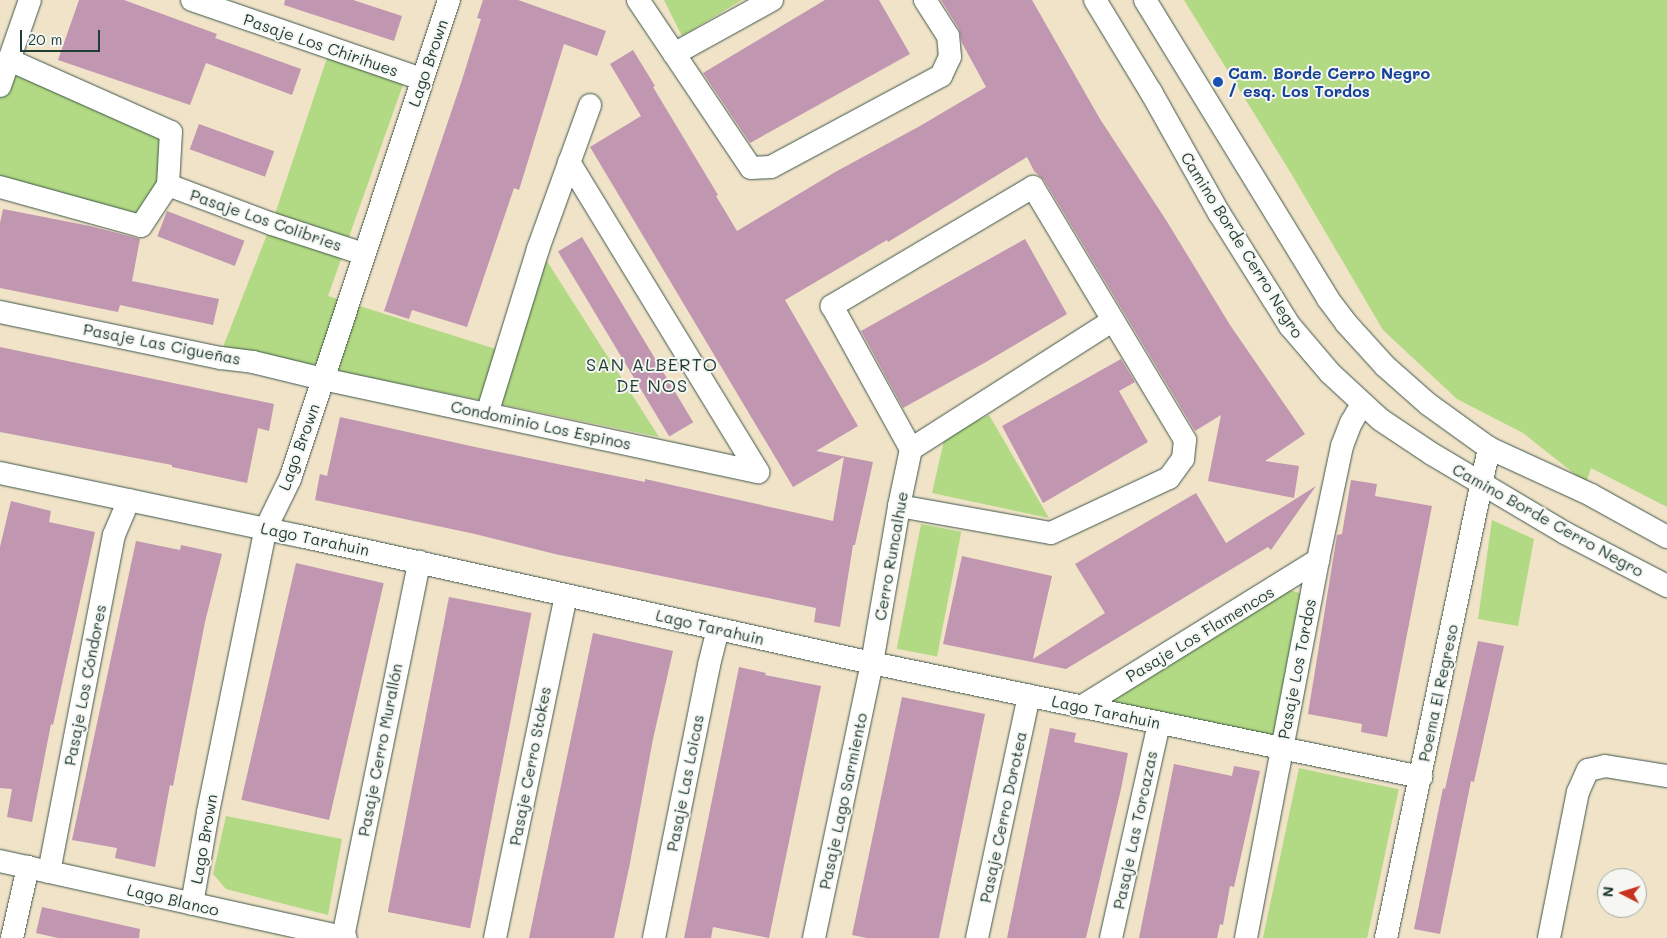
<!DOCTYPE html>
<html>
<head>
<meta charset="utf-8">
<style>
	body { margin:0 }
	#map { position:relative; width:1667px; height:938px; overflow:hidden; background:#f0e3c8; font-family:Mali,sans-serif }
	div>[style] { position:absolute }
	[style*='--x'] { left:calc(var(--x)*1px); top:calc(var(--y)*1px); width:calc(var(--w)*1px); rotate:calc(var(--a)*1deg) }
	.green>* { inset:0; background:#b2d983; transform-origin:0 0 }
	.building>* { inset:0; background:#c196b0; transform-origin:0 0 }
	.roads { filter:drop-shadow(0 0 1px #3e564a) drop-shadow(0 0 1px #3e564a) }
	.minor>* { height:22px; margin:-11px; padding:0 11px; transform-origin:11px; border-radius:11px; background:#fff }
	.dots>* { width:14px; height:14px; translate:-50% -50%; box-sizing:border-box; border:2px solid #f6f6f2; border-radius:50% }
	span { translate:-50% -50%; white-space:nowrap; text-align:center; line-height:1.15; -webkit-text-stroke:4px #f6f6f2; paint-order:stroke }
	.street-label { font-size:16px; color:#1f3d34 }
	.transit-label { font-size:16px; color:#164399; font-weight:700 }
	.left { translate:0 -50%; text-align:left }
	.neighbourhood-label { font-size:18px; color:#1f3d34; letter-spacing:1px }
	.north { position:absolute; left:1597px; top:868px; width:50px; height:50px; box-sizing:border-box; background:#f6f6f2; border:1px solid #a0aca6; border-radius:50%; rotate:275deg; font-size:14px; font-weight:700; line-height:20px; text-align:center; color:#1f3d34 }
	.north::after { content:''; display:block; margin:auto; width:18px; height:22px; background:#c8321e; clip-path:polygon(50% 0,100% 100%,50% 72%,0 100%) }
	.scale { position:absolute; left:20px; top:30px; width:80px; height:22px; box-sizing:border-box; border:2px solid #1f3d34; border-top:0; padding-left:6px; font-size:15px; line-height:18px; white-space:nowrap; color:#1f3d34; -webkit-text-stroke:4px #f6f6f2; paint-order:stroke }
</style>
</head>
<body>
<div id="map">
	<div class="green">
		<i style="clip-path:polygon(664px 0,742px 0,682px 36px)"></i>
		<i style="clip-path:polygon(1184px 0,1667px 0,1667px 507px,1591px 468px,1586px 483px,1523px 433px,1457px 399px,1383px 330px,1292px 175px)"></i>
		<i style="clip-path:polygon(327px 58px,405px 79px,328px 296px,515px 355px,543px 255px,659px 437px,223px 347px,275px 214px)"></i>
		<i style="clip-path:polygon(9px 60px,171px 132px,168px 185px,141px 226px,0 187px,0 86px)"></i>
		<i style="clip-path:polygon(989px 415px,1049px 518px,932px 493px,945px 436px)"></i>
		<i style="clip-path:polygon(1492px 520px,1534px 539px,1518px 626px,1478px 619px)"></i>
		<i style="left:921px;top:524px;width:41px;height:127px;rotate:11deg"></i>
		<i style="clip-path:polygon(1290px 590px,1309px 596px,1278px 737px,1111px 702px)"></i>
		<i style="left:1299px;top:768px;width:102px;height:174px;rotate:12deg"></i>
		<i style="clip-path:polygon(226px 816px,342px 839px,328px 915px,226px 889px,213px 874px)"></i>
	</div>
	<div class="building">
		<i style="clip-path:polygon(79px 0,124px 0,217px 34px,215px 38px,301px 69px,292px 95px,206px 63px,190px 105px,58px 60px)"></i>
		<i style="clip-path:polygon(285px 0,353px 0,402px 16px,394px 41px,284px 5px)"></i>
		<i style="clip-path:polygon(483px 0,518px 0,606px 31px,597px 56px,564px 44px,519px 190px,514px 188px,467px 327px,412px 310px,409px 319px,384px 311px,462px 80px,481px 19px,477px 18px)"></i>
		<i style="clip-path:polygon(825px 0,879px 0,910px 54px,750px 143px,703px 73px)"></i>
		<i style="clip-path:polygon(941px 0,1032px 0,1100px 119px,1166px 220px,1230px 325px,1305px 434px,1265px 461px,1299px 466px,1294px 498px,1208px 481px,1221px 415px,1195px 431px,1044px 180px,1034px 171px,1027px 157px,888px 242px,887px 240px,785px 300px,858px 426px,816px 451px,873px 462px,855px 545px,853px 545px,840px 627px,814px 622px,816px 608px,555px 554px,475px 534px,315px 500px,320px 474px,327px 476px,340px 417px,475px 447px,645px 482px,645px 479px,833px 521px,844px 457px,793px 487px,590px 147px,641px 116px,610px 64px,633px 50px,655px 86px,653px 87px,718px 195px,716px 196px,737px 231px,837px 171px,920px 126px,986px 87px,962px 43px,959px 29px)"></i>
		<i style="left:199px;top:124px;width:80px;height:27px;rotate:20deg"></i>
		<i style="clip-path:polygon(3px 209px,90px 226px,140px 239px,132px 281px,219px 299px,213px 325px,120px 305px,118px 312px,0 288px,0 223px)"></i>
		<i style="left:167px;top:211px;width:83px;height:27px;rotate:21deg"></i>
		<i style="left:582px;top:237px;width:216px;height:28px;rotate:59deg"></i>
		<i style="clip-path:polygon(1025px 239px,1067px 314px,986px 362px,903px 408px,861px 331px)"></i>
		<i style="clip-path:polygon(0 347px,274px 404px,269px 431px,258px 428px,247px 483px,172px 467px,172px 465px,0 432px)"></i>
		<i style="clip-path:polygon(1121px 359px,1135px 382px,1119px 391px,1148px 442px,1043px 503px,1002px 426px)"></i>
		<i style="clip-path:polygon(1351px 480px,1377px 484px,1375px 496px,1432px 506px,1387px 737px,1361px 732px,1362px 724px,1308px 714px,1337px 535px,1342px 534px)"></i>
		<i style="clip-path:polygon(1316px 486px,1271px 550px,1268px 547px,1066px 669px,943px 644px,962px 556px,1052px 576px,1033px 659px,1105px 613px,1075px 564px,1196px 493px,1226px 543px)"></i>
		<i style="clip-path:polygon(11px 501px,51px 511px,49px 522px,95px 532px,53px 725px,51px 724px,32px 822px,7px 817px,12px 789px,0 788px,0 547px)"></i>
		<i style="clip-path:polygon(136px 541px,180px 550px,181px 545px,222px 554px,205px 622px,173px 786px,170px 785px,155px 867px,115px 858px,117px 848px,72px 840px)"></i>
		<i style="left:296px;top:563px;width:90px;height:243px;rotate:13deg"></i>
		<i style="left:449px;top:597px;width:84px;height:321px;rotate:11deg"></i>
		<i style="clip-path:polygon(593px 633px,673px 651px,653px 739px,630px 863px,614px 938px,529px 938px)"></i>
		<i style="clip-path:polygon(1478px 641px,1504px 646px,1474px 782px,1471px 781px,1440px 934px,1414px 929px,1443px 788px,1445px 789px)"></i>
		<i style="clip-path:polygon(739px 667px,766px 673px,765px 675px,821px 686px,802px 779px,769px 938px,713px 927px,711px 938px,684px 938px)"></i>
		<i style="clip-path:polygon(902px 697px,985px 714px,939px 938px,867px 938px,852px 935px)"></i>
		<i style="clip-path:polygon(1050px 728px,1076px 733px,1074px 742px,1128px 753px,1121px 789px,1086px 938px,1007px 938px)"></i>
		<i style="clip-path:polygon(1174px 764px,1232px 776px,1234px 766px,1260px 771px,1234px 887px,1230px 886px,1223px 925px,1220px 924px,1217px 938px,1139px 938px)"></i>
		<i style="clip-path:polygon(42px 907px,140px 929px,139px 938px,58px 938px,36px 933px)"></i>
	</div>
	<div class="roads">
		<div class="minor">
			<i style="--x:192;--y:0;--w:243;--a:19"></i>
			<i style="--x:638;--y:0;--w:202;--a:56.1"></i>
			<i style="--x:751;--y:168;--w:20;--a:-3"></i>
			<i style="--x:771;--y:167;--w:193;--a:-28.2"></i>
			<i style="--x:941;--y:76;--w:21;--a:-65"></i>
			<i style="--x:950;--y:57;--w:21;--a:-95"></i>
			<i style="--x:948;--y:36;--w:43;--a:-122.6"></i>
			<i style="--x:1095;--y:0;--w:108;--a:58.7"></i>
			<i style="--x:1151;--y:92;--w:139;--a:60.7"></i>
			<i style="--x:1219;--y:213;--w:102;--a:57.9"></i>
			<i style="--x:1273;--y:299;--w:32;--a:58"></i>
			<i style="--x:1290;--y:326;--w:62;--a:49.6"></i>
			<i style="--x:1330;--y:373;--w:69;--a:42.7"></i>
			<i style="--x:1381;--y:420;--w:61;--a:33.7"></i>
			<i style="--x:1432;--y:454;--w:155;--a:30.7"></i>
			<i style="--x:1565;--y:533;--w:115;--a:27.5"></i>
			<i style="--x:1145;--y:0;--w:351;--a:58.5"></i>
			<i style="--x:1328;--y:299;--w:30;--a:53"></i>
			<i style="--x:1346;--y:323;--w:58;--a:47.8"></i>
			<i style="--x:1385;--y:366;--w:57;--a:41.5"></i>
			<i style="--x:1428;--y:404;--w:75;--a:35.8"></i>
			<i style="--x:1489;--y:448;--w:112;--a:24.7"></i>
			<i style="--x:1591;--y:495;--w:87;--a:28.9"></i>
			<i style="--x:674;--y:54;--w:112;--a:-28.9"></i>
			<i style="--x:0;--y:86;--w:91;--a:-70.8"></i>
			<i style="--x:569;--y:162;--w:363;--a:58.6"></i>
			<i style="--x:168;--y:185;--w:111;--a:20.6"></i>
			<i style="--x:272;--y:224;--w:97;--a:18.1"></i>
			<i style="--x:0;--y:187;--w:146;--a:15.5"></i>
			<i style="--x:141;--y:226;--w:49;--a:-56.6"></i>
			<i style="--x:168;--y:185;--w:53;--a:-86.8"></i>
			<i style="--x:171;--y:132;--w:177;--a:-156"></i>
			<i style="--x:0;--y:312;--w:226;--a:11.8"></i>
			<i style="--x:221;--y:358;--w:32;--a:7"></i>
			<i style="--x:253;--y:362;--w:72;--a:13.7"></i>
			<i style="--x:323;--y:379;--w:445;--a:12.1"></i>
			<i style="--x:487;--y:414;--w:173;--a:-72.8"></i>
			<i style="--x:538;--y:249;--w:153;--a:-70.1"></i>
			<i style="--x:911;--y:449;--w:238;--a:-32.5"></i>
			<i style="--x:0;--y:473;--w:307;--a:11.9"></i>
			<i style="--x:300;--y:536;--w:586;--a:12.52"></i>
			<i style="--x:872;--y:663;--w:561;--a:11.73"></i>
			<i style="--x:899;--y:506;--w:154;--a:10.1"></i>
			<i style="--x:1051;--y:533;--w:130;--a:-25"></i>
			<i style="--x:1169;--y:478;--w:24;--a:-54"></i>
			<i style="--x:1183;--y:459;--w:19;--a:-84"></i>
			<i style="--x:1185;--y:440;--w:295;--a:-121"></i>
			<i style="--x:1033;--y:187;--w:234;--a:149.4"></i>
			<i style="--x:832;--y:306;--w:163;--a:61.1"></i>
			<i style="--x:1081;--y:707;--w:279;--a:-31.8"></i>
			<i style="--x:0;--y:861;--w:354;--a:12.5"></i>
			<i style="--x:49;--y:872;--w:343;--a:-79.1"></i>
			<i style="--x:114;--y:535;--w:38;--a:-67"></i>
			<i style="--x:192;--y:904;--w:93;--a:-80.1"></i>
			<i style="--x:208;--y:812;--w:290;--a:-78.5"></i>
			<i style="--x:266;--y:528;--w:55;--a:-63.9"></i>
			<i style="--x:290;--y:479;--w:505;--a:-71.64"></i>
			<i style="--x:343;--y:937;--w:383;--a:-78.5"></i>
			<i style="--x:12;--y:938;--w:73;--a:-77.3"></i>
			<i style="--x:495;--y:938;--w:350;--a:-78.3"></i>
			<i style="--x:654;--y:938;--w:278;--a:-78.6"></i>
			<i style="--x:709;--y:665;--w:37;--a:-76"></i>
			<i style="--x:814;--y:938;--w:281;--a:-78.1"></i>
			<i style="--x:872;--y:663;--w:159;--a:-80.2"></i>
			<i style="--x:899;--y:506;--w:58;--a:-78.1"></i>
			<i style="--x:977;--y:938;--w:248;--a:-77.9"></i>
			<i style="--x:1111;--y:938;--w:220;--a:-77.4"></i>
			<i style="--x:1246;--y:938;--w:385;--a:-79.2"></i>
			<i style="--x:1318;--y:560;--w:116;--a:-78.1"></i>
			<i style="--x:1342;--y:446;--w:25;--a:-69"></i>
			<i style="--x:1351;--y:423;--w:22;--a:-60"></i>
			<i style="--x:1386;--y:938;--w:501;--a:-78.13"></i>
			<i style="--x:1549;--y:938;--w:149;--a:-78.8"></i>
			<i style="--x:1578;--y:792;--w:24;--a:-66"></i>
			<i style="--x:1588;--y:770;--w:17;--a:-13"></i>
			<i style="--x:1605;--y:766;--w:63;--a:9.2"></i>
		</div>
	</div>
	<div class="dots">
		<i style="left:1218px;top:82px;background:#1a4fb4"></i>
	</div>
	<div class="street-label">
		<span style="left:321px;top:45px;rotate:19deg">Pasaje Los Chirihues</span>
		<span style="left:428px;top:63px;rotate:-71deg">Lago Brown</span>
		<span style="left:266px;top:220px;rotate:19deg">Pasaje Los Colibries</span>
		<span style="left:1242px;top:245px;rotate:58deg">Camino Borde Cerro Negro</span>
		<span style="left:162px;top:344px;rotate:11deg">Pasaje Las Cigueñas</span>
		<span style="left:541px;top:425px;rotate:12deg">Condominio Los Espinos</span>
		<span style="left:299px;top:447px;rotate:-70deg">Lago Brown</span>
		<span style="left:1548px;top:520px;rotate:29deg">Camino Borde Cerro Negro</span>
		<span style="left:315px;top:539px;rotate:12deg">Lago Tarahuin</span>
		<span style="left:891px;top:556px;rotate:-80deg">Cerro Runcalhue</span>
		<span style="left:710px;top:627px;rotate:13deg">Lago Tarahuin</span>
		<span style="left:1200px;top:634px;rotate:-31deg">Pasaje Los Flamencos</span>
		<span style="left:1297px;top:669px;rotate:-79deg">Pasaje Los Tordos</span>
		<span style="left:85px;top:685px;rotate:-79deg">Pasaje Los Cóndores</span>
		<span style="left:1438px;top:693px;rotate:-78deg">Poema El Regreso</span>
		<span style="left:1106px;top:712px;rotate:12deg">Lago Tarahuin</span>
		<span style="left:380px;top:750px;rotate:-79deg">Pasaje Cerro Murallón</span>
		<span style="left:530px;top:766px;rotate:-79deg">Pasaje Cerro Stokes</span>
		<span style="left:685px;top:783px;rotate:-79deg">Pasaje Las Loicas</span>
		<span style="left:843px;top:801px;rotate:-78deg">Pasaje Lago Sarmiento</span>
		<span style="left:1003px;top:817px;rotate:-78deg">Pasaje Cerro Dorotea</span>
		<span style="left:1135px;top:830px;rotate:-78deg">Pasaje Las Torcazas</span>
		<span style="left:204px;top:839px;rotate:-80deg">Lago Brown</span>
		<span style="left:173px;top:900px;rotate:13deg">Lago Blanco</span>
	</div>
	<div class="transit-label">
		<span class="left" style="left:1228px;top:82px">Cam. Borde Cerro Negro<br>/ esq. Los Tordos</span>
	</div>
	<div class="neighbourhood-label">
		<span style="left:652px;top:375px">SAN ALBERTO<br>DE NOS</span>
	</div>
	<div class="north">N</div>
	<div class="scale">20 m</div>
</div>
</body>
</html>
